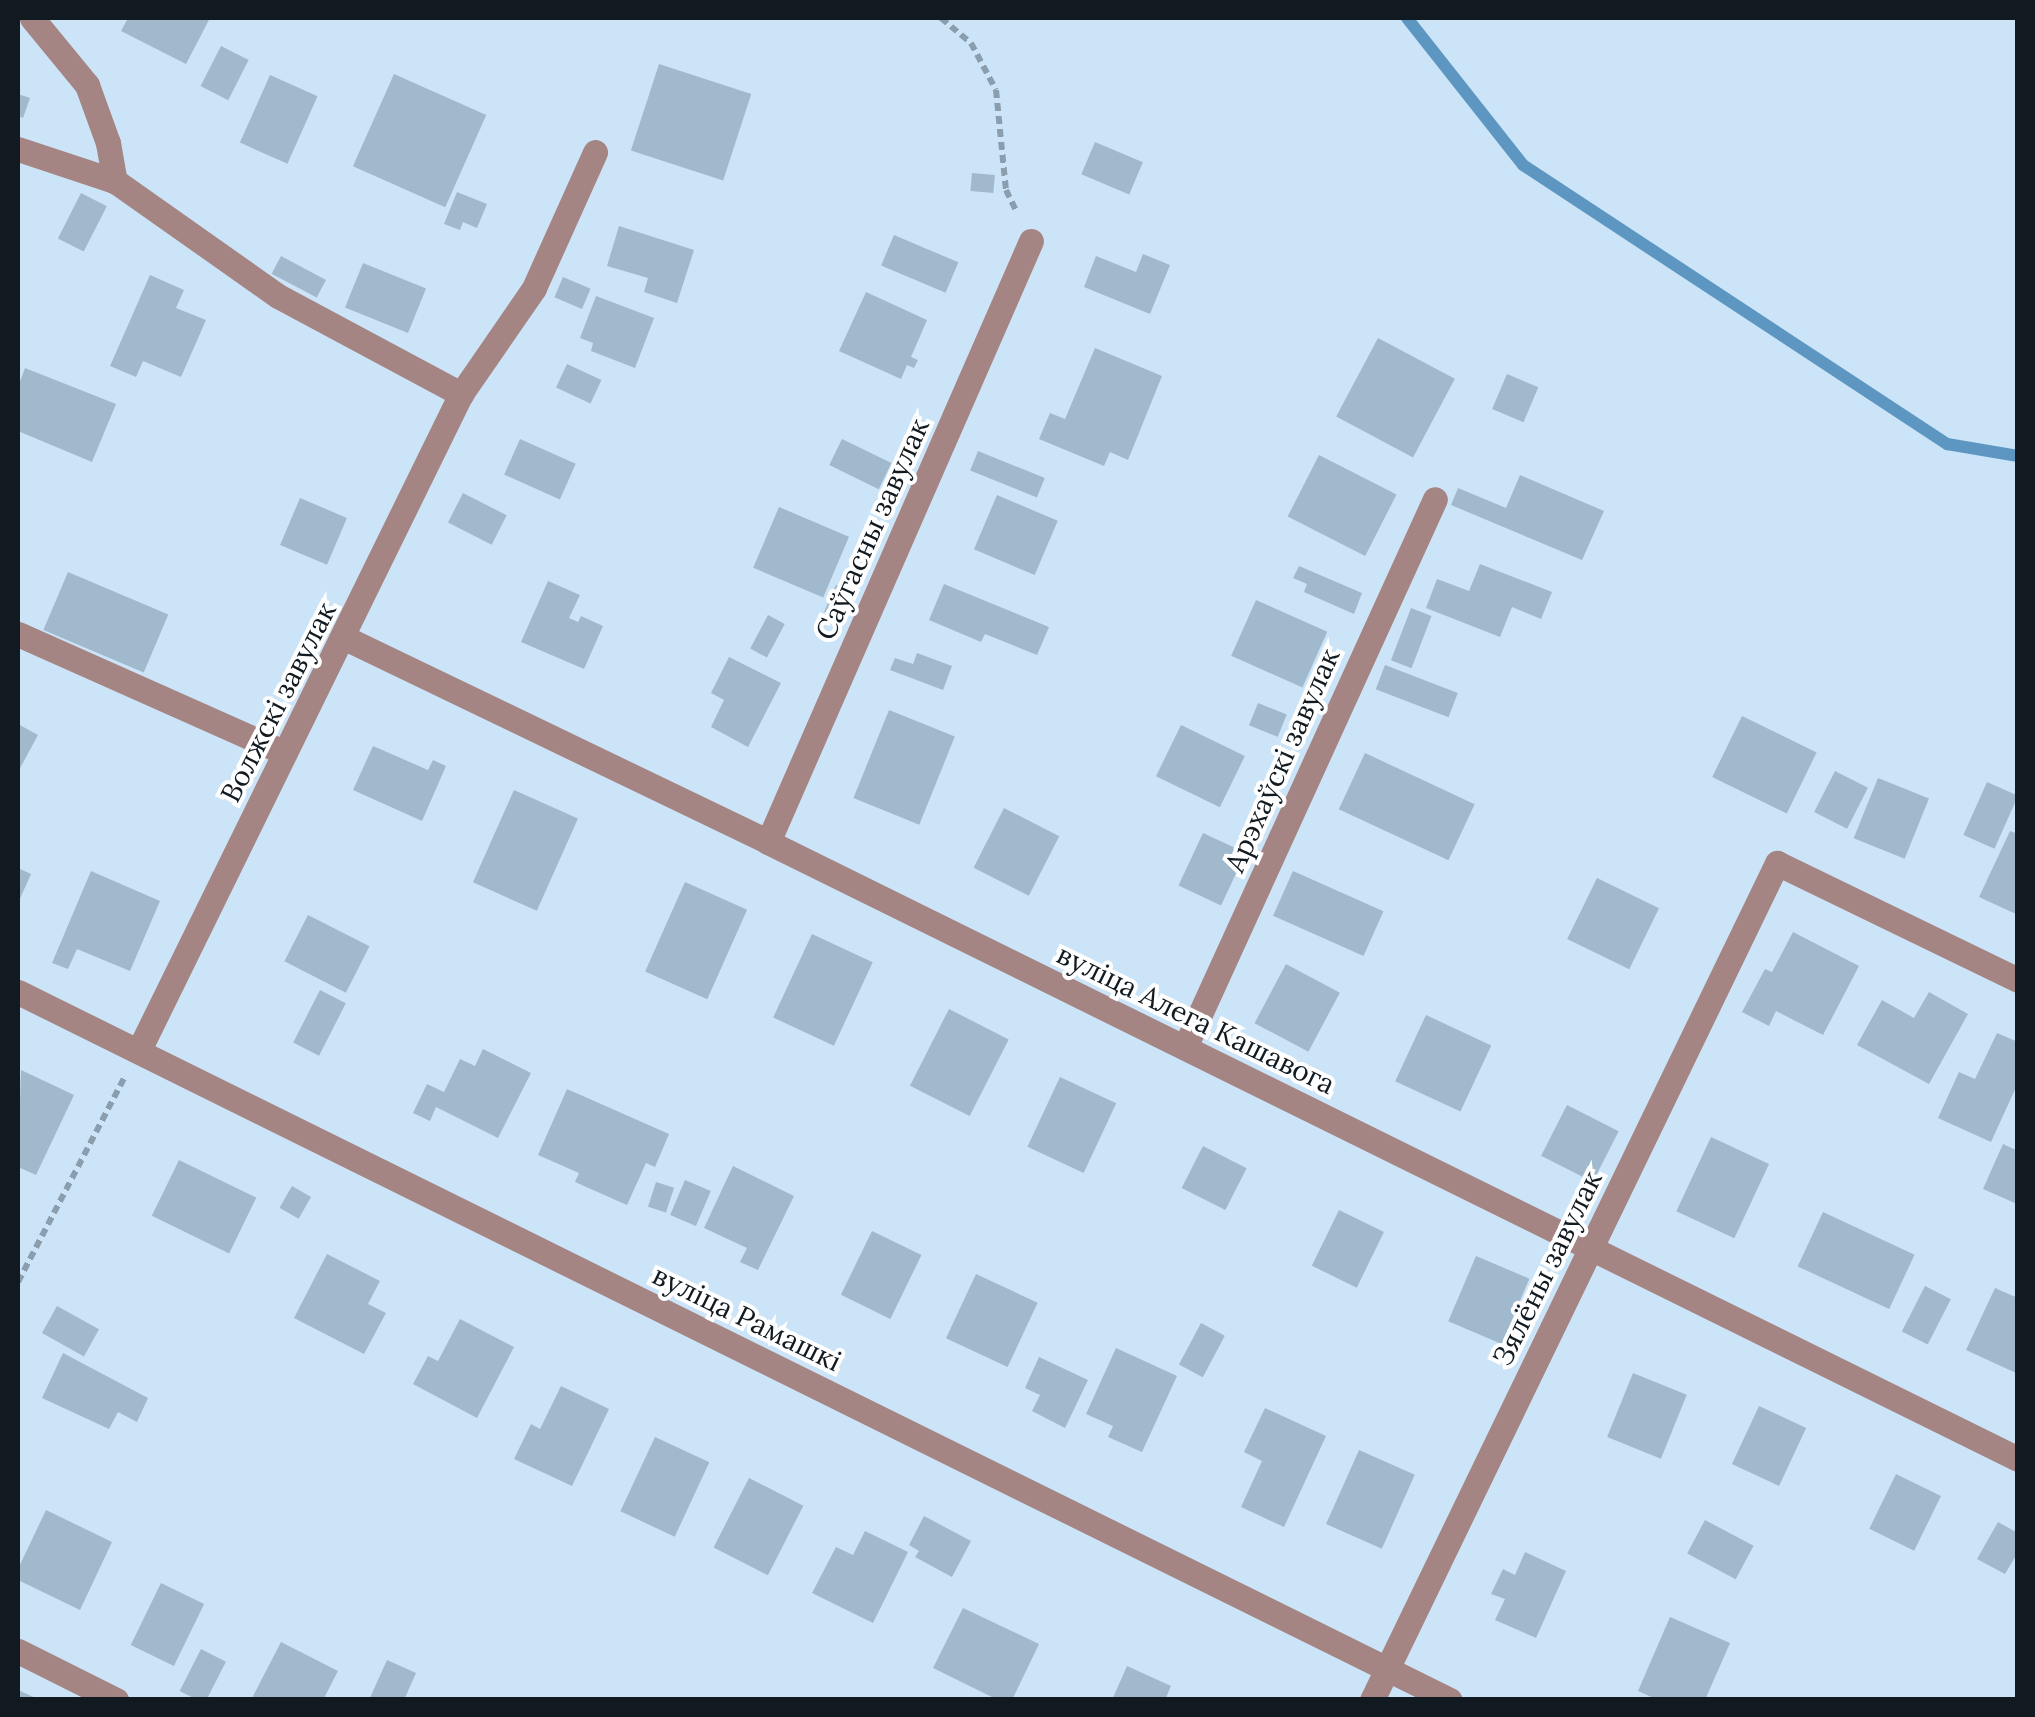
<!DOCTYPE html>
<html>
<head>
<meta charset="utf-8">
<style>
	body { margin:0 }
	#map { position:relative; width:2035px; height:1717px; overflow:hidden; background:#cce4f8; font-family:Lora,serif }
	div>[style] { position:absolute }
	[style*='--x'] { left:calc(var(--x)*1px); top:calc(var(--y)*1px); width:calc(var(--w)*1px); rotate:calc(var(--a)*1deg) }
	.stream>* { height:12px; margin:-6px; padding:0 6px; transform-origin:6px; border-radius:6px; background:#5d97c1 }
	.building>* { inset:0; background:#a1b9cc; transform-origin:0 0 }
	.path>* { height:6px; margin-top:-3px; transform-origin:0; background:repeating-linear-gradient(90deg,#8b9ead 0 8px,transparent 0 13px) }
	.minor>* { height:25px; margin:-12.5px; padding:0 12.5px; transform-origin:12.5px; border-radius:12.5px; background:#a58584 }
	span { translate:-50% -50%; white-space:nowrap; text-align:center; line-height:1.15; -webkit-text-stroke:8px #fff; paint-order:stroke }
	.street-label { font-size:28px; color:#111a20 }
	.frame { position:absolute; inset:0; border:20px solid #111a20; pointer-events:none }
</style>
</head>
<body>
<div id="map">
	<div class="stream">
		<i style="--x:1407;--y:18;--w:187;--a:51.7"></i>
		<i style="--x:1523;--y:165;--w:508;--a:33.35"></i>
		<i style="--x:1947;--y:444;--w:72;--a:9.6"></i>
	</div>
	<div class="building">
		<i style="clip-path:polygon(128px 18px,210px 18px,186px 64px,121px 31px)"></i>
		<i style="left:221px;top:46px;width:31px;height:45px;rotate:27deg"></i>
		<i style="left:659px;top:64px;width:97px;height:91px;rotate:18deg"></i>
		<i style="left:394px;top:74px;width:101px;height:101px;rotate:24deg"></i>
		<i style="left:270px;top:75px;width:52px;height:74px;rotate:24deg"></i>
		<i style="clip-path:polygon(18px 94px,30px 98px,23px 118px,18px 116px)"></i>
		<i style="left:1095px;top:142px;width:52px;height:35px;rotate:23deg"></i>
		<i style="left:972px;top:173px;width:23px;height:18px;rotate:5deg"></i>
		<i style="clip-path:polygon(457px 192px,487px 204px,477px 228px,463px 222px,460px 230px,444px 224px)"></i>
		<i style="left:81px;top:193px;width:29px;height:51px;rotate:27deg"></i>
		<i style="clip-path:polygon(619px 226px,694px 250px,677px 303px,644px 292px,648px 278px,607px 266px)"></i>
		<i style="left:894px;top:235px;width:70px;height:33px;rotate:23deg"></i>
		<i style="clip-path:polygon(1143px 254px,1170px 265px,1150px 314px,1084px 287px,1096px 256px,1136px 272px)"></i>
		<i style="left:281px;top:256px;width:51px;height:20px;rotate:28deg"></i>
		<i style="left:363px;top:263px;width:68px;height:48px;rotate:22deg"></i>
		<i style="clip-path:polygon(150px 275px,184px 290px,176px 308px,206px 320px,181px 377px,143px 361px,136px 377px,110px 366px)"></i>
		<i style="left:563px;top:277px;width:30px;height:22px;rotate:23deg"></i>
		<i style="clip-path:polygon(866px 292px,927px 320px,911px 357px,918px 360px,914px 368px,907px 365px,901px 379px,839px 351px)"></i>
		<i style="clip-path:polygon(596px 296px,654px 318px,635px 368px,591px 351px,593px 343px,580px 338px)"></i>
		<i style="left:1378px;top:338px;width:87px;height:89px;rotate:28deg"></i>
		<i style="clip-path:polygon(1095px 348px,1162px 376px,1128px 460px,1110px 452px,1104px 466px,1039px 439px,1050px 413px,1065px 419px)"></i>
		<i style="left:567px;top:364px;width:38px;height:26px;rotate:25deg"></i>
		<i style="clip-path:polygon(25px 368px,116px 404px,92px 462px,18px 431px,18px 387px)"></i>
		<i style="left:1507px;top:374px;width:34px;height:38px;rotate:23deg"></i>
		<i style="left:520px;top:439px;width:61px;height:39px;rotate:24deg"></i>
		<i style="left:842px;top:439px;width:55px;height:29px;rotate:26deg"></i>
		<i style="left:978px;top:451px;width:72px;height:21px;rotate:22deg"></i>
		<i style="left:1319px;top:455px;width:87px;height:69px;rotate:27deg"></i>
		<i style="clip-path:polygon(1520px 475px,1604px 511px,1582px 560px,1451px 505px,1458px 488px,1506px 508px)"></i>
		<i style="left:463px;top:493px;width:49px;height:33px;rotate:27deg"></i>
		<i style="left:997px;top:495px;width:66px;height:59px;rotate:23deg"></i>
		<i style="left:300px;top:498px;width:51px;height:51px;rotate:23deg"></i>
		<i style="left:779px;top:507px;width:76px;height:66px;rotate:23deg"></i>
		<i style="clip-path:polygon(1480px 564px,1552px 592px,1541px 619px,1512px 607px,1500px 637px,1426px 608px,1437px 579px,1469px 591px)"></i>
		<i style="clip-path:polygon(1299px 566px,1362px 593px,1354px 614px,1304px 592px,1307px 584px,1293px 578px)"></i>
		<i style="left:68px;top:572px;width:109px;height:63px;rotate:23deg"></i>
		<i style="clip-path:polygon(548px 581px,580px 595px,569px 618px,578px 622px,581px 616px,603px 626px,584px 669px,521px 642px)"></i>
		<i style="clip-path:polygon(944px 584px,1049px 627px,1037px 655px,985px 634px,981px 642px,929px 620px)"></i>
		<i style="left:836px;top:585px;width:10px;height:29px;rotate:24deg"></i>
		<i style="left:1256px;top:600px;width:78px;height:61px;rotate:24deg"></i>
		<i style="left:1411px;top:608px;width:22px;height:56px;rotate:21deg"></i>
		<i style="left:768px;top:615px;width:19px;height:38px;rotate:28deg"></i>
		<i style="clip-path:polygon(917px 653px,952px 666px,943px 690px,890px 670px,895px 658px,913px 664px)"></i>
		<i style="clip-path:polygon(729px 657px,781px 683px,748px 747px,711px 727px,724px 700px,711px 693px)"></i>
		<i style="left:1385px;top:665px;width:78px;height:26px;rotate:21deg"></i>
		<i style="left:1258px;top:703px;width:31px;height:24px;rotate:22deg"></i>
		<i style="left:889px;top:710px;width:71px;height:95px;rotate:22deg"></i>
		<i style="left:1742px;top:716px;width:83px;height:68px;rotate:26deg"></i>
		<i style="clip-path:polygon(18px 724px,38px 735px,18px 772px)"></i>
		<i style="left:1181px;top:725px;width:71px;height:57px;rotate:26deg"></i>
		<i style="clip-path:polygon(373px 746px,428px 770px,433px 760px,446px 766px,422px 821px,353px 790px)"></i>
		<i style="left:1365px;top:753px;width:121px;height:62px;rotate:25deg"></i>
		<i style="left:1835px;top:771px;width:37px;height:46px;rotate:27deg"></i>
		<i style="left:1878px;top:778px;width:55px;height:65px;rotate:22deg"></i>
		<i style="left:1987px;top:782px;width:34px;height:58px;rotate:24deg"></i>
		<i style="left:514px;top:790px;width:70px;height:101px;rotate:24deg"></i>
		<i style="left:1004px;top:808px;width:62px;height:67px;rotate:27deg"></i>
		<i style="clip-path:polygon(2010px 831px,2018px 834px,2018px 915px,1979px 897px)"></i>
		<i style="left:1203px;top:833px;width:47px;height:58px;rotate:25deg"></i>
		<i style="clip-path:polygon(18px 868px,31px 874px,18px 903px)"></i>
		<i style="clip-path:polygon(91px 871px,160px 901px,130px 971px,77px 949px,68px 969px,52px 963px)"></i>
		<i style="left:1293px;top:871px;width:99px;height:49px;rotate:24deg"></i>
		<i style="left:1597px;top:878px;width:69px;height:68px;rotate:26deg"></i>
		<i style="left:685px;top:882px;width:68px;height:98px;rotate:24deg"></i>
		<i style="left:308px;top:915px;width:69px;height:52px;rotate:27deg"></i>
		<i style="clip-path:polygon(1793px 932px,1859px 966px,1823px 1035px,1776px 1011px,1769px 1026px,1742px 1012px,1765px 969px,1772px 972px)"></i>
		<i style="left:812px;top:934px;width:67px;height:92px;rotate:25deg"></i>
		<i style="left:1286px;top:964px;width:61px;height:67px;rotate:28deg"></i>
		<i style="left:320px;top:990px;width:29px;height:59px;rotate:27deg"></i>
		<i style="clip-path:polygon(1929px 992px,1968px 1014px,1929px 1084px,1857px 1045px,1882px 1000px,1914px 1018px)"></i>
		<i style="left:949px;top:1009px;width:67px;height:86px;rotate:27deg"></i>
		<i style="left:1426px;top:1015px;width:72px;height:73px;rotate:25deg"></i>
		<i style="clip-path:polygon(1997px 1033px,2018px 1042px,2018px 1083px,1991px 1142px,1938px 1118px,1959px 1072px,1975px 1079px)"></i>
		<i style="clip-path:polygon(483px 1049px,531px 1073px,498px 1138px,436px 1107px,430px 1121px,413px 1113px,427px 1084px,444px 1092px,460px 1059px,475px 1066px)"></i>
		<i style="clip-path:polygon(21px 1070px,74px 1095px,36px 1175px,18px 1167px)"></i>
		<i style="left:1060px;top:1077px;width:62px;height:77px;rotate:25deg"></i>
		<i style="clip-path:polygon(567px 1089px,669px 1134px,655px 1167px,646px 1163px,627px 1205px,575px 1182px,579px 1173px,538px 1155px)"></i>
		<i style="left:1567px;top:1105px;width:58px;height:57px;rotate:27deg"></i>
		<i style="left:1711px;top:1137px;width:64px;height:82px;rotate:25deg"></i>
		<i style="clip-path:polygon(2003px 1144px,2018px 1151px,2017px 1204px,1983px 1189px)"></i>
		<i style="left:1203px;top:1146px;width:49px;height:47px;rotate:27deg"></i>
		<i style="left:179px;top:1160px;width:86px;height:62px;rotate:26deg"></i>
		<i style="clip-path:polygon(733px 1166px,794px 1196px,758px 1270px,740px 1262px,747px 1248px,704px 1228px)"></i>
		<i style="left:685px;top:1180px;width:28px;height:38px;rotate:23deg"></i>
		<i style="left:656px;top:1182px;width:19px;height:26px;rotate:18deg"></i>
		<i style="left:292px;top:1186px;width:22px;height:25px;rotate:30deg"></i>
		<i style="left:1339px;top:1210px;width:50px;height:62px;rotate:26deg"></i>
		<i style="left:1823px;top:1212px;width:101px;height:60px;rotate:25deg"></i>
		<i style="left:872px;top:1231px;width:55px;height:71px;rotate:26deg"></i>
		<i style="clip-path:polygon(327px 1254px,380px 1281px,368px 1304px,386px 1313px,364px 1354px,294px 1318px)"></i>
		<i style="left:1476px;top:1256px;width:58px;height:71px;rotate:23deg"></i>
		<i style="left:976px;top:1274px;width:68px;height:71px;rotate:25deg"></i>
		<i style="left:1925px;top:1286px;width:29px;height:51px;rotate:27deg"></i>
		<i style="clip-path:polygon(1995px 1288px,2018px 1298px,2016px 1373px,1966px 1350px)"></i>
		<i style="left:57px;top:1306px;width:48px;height:31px;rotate:29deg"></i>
		<i style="clip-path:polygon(460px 1319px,514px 1347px,477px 1418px,413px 1384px,428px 1356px,438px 1361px)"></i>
		<i style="left:1201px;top:1323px;width:27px;height:47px;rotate:28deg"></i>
		<i style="clip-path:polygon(1116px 1348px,1177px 1376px,1142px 1452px,1108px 1437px,1113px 1426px,1086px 1414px)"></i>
		<i style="clip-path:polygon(63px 1353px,148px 1398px,137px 1422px,118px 1412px,109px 1429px,42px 1398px)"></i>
		<i style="clip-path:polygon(1039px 1357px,1088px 1380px,1065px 1428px,1032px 1411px,1040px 1395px,1025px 1388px)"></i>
		<i style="left:1633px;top:1373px;width:58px;height:69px;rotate:22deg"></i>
		<i style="clip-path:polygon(561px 1386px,609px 1409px,572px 1486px,514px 1459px,531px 1424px,540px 1429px)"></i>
		<i style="left:1759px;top:1406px;width:52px;height:64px;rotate:25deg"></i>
		<i style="clip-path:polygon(1265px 1408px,1326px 1436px,1284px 1527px,1241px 1507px,1262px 1461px,1244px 1452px)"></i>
		<i style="left:655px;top:1437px;width:60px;height:82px;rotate:25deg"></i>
		<i style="left:1359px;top:1450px;width:61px;height:81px;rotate:24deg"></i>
		<i style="left:1896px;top:1474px;width:50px;height:61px;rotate:26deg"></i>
		<i style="left:749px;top:1478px;width:61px;height:78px;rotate:27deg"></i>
		<i style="clip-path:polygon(46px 1510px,112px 1542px,80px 1610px,18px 1580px,18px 1569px)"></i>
		<i style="clip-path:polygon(924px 1516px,971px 1541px,952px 1577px,915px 1557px,919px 1551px,909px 1545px)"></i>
		<i style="left:1705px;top:1520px;width:55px;height:38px;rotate:28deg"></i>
		<i style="clip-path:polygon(1998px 1522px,2018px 1533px,2018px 1552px,2005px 1574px,1977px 1559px)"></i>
		<i style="clip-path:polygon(865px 1531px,908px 1552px,873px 1623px,812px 1593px,836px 1547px,853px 1555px)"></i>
		<i style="clip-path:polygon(1525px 1552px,1566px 1571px,1536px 1638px,1495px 1620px,1505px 1599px,1491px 1594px,1503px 1569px,1515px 1575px)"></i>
		<i style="left:161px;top:1583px;width:48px;height:69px;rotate:26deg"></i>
		<i style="clip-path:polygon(963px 1608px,1039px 1644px,1012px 1700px,998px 1700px,933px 1668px)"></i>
		<i style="clip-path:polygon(1670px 1617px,1730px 1643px,1705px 1700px,1658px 1700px,1638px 1691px)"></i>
		<i style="clip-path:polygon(281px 1642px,338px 1671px,323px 1700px,251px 1700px)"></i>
		<i style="left:201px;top:1649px;width:28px;height:47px;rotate:27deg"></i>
		<i style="clip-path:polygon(387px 1660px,416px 1673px,404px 1700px,369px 1700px)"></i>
		<i style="clip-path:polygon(1127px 1666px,1171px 1686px,1165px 1700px,1112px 1700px)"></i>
		<i style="clip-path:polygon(18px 1690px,40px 1700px,18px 1700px)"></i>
	</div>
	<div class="path">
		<i style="--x:941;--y:18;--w:39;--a:40"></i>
		<i style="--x:971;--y:43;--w:53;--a:62"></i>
		<i style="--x:996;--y:90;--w:100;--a:84.3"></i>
		<i style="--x:1006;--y:190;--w:25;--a:64"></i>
		<i style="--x:18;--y:1282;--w:230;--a:-62.5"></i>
	</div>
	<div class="minor">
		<i style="--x:32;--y:18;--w:87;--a:50.6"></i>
		<i style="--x:87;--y:85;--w:62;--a:70.1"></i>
		<i style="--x:108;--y:143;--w:39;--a:80"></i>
		<i style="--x:18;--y:149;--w:102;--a:18.3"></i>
		<i style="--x:115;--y:181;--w:199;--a:35.2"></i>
		<i style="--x:278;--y:296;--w:208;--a:28.2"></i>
		<i style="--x:18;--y:634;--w:292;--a:24"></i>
		<i style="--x:345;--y:638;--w:470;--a:25.7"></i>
		<i style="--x:768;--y:842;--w:1394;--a:26.27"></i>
		<i style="--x:768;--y:842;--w:656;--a:-66.37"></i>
		<i style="--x:18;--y:992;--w:1597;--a:26.31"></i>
		<i style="--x:1185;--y:1047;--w:602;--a:-65.48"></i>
		<i style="--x:139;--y:1050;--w:731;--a:-63.86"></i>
		<i style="--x:461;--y:394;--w:129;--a:-55.4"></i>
		<i style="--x:534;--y:288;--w:149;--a:-65.8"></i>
		<i style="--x:18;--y:1651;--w:110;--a:26.6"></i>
		<i style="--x:1372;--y:1700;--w:930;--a:-64.18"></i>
		<i style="--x:1777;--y:863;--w:268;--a:25.9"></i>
	</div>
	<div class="street-label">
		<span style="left:872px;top:529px;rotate:-66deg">Саўгасны завулак</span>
		<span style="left:278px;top:702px;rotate:-63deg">Волжскі завулак</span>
		<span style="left:1282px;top:760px;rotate:-66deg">Арэхаўскі завулак</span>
		<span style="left:1196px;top:1019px;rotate:26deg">вуліца Алега Кашавога</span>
		<span style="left:1547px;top:1268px;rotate:-64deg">Зялёны завулак</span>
		<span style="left:747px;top:1318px;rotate:26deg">вуліца Рамашкі</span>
	</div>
	<div class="frame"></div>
</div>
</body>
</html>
